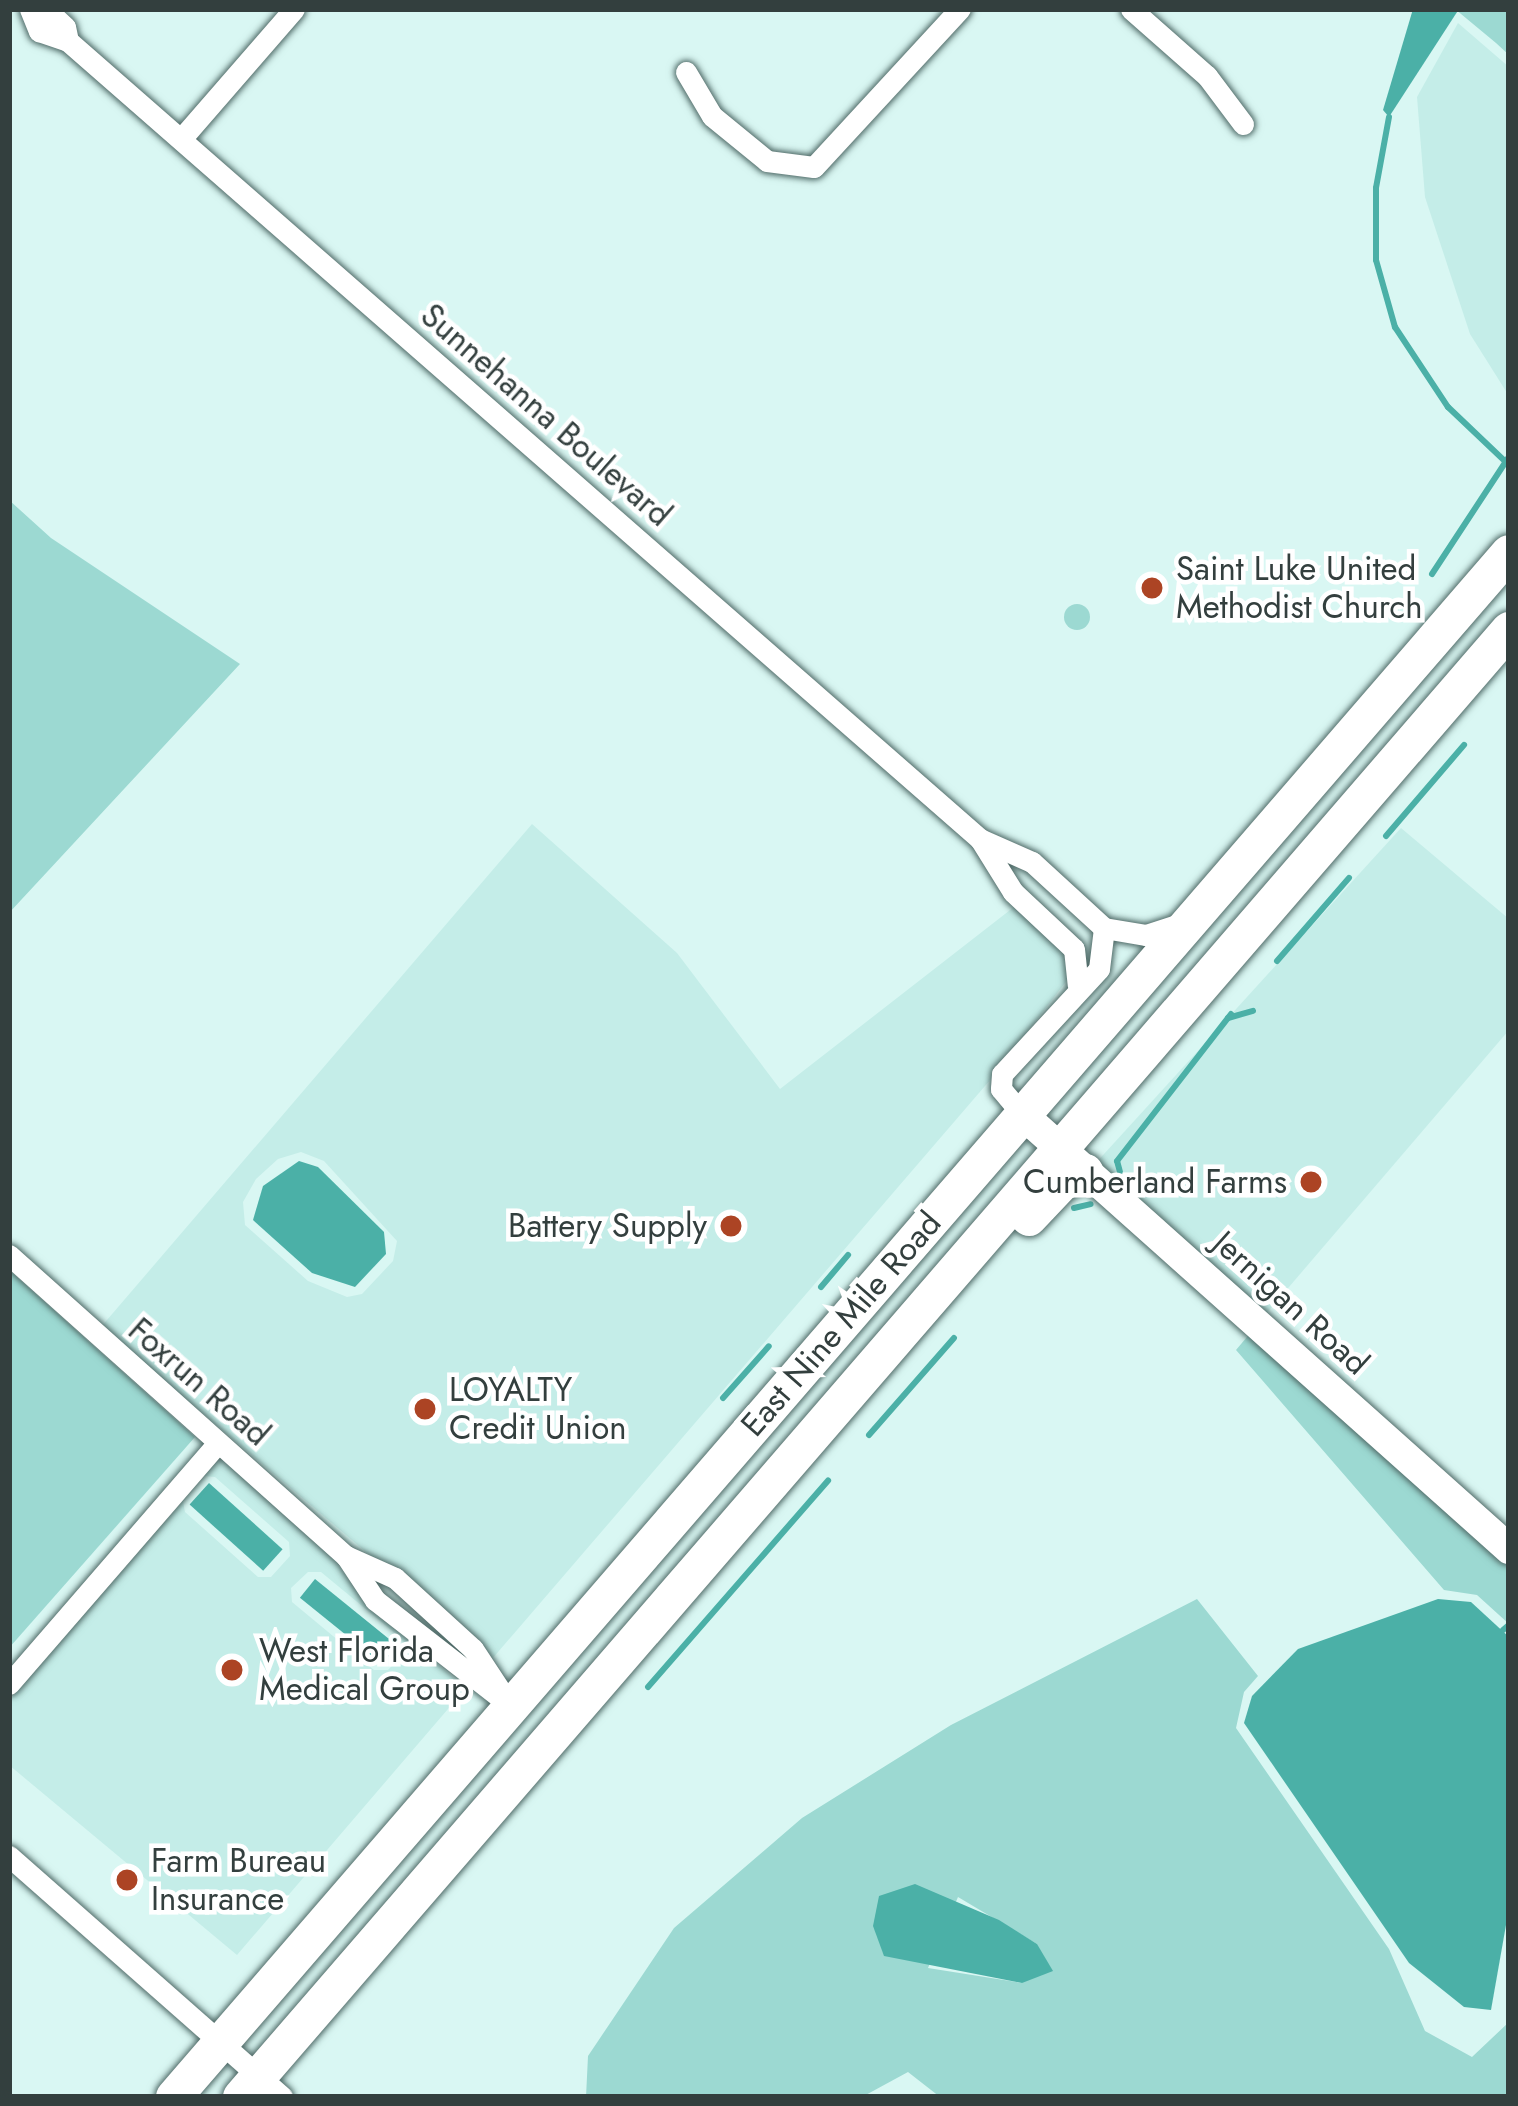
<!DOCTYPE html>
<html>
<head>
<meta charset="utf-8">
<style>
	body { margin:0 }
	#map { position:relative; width:1518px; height:2106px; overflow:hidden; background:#d9f7f3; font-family:Jost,sans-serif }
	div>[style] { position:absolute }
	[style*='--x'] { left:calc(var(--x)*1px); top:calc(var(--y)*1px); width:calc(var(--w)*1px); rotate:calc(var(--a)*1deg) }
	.built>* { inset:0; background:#c4ede8 }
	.green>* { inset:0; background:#9cd9d2 }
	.round { border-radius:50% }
	.water>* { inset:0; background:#4bb0a7; transform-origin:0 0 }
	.stream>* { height:6px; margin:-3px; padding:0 3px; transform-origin:3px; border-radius:3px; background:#4bb0a7 }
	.roads { filter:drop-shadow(0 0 3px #506b68) drop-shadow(0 0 3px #506b68) }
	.street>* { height:21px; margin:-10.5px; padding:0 10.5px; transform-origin:10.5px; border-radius:10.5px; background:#fff }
	.secondary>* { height:30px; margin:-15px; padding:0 15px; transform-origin:15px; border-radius:15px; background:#fff }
	.primary>* { height:36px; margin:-18px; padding:0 18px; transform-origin:18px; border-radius:18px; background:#fff }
	.dots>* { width:33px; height:33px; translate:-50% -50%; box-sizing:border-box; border:6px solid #fff; border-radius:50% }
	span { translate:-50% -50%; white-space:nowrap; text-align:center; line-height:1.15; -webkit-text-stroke:9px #fff; paint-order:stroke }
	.street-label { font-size:33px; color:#333f3e }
	.poi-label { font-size:33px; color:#333f3e }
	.left { translate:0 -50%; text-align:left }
	.right { translate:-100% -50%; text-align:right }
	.frame { position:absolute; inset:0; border:12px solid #333f3e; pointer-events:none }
</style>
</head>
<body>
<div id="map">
	<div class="built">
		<i style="clip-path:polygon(1458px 23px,1509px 67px,1509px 396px,1470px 334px,1425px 197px,1417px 97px)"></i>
		<i style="clip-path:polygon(evenodd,532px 824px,677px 953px,780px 1089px,1014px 907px,1065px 954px,1068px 979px,991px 1079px,492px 1659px,101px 1327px,532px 824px,301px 1152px,324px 1161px,397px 1241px,393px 1261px,362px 1294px,347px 1297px,308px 1281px,245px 1225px,243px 1202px,256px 1179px,278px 1159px,301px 1152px)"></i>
		<i style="clip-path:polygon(1401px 828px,1509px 919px,1509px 1030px,1265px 1315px,1094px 1165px)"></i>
		<i style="clip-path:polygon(evenodd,220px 1458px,333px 1558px,369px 1608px,466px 1688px,237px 1955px,9px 1765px,9px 1701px,183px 1501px,185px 1512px,258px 1577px,271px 1577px,290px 1556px,289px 1542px,215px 1477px,204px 1476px,220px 1458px,308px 1572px,321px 1572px,402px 1639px,404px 1653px,388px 1670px,374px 1670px,292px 1602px,291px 1588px,308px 1572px)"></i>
	</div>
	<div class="green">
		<i style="clip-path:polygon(1455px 9px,1509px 9px,1509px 55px,1496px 43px)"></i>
		<i style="clip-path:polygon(9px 500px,51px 538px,240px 664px,9px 913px)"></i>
		<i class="round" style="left:1064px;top:604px;width:26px;height:26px"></i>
		<i style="clip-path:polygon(9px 1270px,195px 1437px,9px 1648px)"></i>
		<i style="clip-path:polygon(1252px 1331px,1509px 1562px,1509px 1624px,1477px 1595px,1444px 1590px,1236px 1350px)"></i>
		<i style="clip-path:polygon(evenodd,1197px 1599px,1258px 1676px,1244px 1692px,1236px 1728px,1389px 1949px,1425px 2031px,1472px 2057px,1509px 2022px,1509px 2097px,940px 2097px,908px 2072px,862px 2097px,586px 2097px,588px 2056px,674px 1928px,802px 1818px,951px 1725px,1197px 1599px,958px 1897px,1037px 1944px,1022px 1983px,928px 1968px,958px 1897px)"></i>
	</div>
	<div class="water">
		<i style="clip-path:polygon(1413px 9px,1459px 9px,1389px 117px,1383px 110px)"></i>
		<i style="clip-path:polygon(299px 1161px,318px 1167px,384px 1232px,386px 1254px,355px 1287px,312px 1273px,253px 1220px,263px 1186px)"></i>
		<i style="left:209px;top:1483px;width:99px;height:29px;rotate:42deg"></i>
		<i style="left:315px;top:1579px;width:106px;height:24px;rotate:39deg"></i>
		<i style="clip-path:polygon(1438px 1599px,1471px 1602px,1509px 1637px,1509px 1908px,1491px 2010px,1464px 2007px,1409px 1963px,1244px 1723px,1252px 1696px,1298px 1649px)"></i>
		<i style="clip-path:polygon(915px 1884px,999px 1920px,1037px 1944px,1053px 1971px,1022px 1983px,884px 1956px,873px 1926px,879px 1896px)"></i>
	</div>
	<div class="stream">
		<i style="--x:1389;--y:117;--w:72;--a:100.4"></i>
		<i style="--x:1376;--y:188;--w:72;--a:90"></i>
		<i style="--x:1376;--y:260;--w:70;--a:74.2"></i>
		<i style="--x:1395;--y:327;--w:96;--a:56.5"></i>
		<i style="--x:1448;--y:407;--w:84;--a:43.6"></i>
		<i style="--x:1432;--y:574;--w:140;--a:-56.7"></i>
		<i style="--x:1386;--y:836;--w:120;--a:-49.4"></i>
		<i style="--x:1277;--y:961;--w:110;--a:-49.1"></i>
		<i style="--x:1228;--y:1018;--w:26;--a:-16"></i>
		<i style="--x:1120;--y:1172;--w:11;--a:-105"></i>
		<i style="--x:1117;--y:1161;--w:186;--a:-52.2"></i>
		<i style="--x:1074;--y:1208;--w:17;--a:-13"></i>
		<i style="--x:821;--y:1287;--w:42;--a:-49.8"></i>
		<i style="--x:723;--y:1398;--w:69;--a:-48.5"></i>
		<i style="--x:869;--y:1435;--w:129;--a:-48.8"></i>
		<i style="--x:1503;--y:1630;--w:8;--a:-40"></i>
		<i style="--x:648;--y:1687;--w:274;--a:-48.9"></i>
	</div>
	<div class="roads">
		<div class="street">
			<i style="--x:30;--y:9;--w:24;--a:68"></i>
			<i style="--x:39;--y:31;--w:31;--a:19"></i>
			<i style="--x:68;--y:41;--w:14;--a:-102"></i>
			<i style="--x:65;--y:27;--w:26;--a:-137"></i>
			<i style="--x:1131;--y:9;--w:101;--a:41.4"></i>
			<i style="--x:1207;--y:76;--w:60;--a:53.1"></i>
			<i style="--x:68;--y:41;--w:1212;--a:41.19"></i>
			<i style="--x:980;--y:839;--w:57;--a:23.9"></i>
			<i style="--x:1032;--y:862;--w:98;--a:42.5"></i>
			<i style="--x:1104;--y:928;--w:41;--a:97"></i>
			<i style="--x:1099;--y:969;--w:143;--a:132.7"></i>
			<i style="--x:1002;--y:1074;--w:15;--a:94"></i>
			<i style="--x:1001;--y:1089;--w:34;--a:50"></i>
			<i style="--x:686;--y:72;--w:51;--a:59.4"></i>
			<i style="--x:712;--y:116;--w:71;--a:39.3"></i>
			<i style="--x:767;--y:161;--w:47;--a:7.3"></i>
			<i style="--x:814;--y:167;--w:215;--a:-47.3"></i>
			<i style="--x:181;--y:139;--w:172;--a:-49"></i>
			<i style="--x:980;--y:839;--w:62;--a:58.1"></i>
			<i style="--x:1013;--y:892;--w:83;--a:43.1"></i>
			<i style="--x:1074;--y:949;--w:36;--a:84"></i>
			<i style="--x:1104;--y:928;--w:43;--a:9.5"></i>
			<i style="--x:1146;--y:935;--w:42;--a:-18"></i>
			<i style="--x:9;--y:1255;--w:452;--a:41.8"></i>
			<i style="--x:346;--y:1556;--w:53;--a:56.6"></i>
			<i style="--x:375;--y:1600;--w:172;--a:37.9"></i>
			<i style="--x:346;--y:1556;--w:54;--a:24.2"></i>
			<i style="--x:395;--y:1578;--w:105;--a:42.3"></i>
			<i style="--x:473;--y:1649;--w:56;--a:56.6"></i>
			<i style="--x:9;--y:1684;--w:319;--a:-49.1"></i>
			<i style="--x:9;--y:1856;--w:364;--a:41.4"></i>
		</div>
		<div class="secondary">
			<i style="--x:1023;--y:1115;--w:652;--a:41.76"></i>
		</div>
		<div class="primary">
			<i style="--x:1029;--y:1218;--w:48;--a:-46.7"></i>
			<i style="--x:1062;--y:1183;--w:26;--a:-25"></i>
			<i style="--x:174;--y:2097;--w:2041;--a:-49.15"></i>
			<i style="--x:241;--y:2097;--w:1939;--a:-49.16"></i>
		</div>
	</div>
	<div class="dots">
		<i style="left:1152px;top:588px;background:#ac4424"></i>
		<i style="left:1311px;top:1182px;background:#ac4424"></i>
		<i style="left:731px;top:1226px;background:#ac4424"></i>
		<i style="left:425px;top:1409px;background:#ac4424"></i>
		<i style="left:232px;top:1670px;background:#ac4424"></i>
		<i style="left:127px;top:1880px;background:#ac4424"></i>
	</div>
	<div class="street-label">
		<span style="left:546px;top:415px;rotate:41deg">Sunnehanna Boulevard</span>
		<span style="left:1291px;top:1303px;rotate:42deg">Jernigan Road</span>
		<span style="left:841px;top:1324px;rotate:-49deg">East Nine Mile Road</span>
		<span style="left:199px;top:1382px;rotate:41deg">Foxrun Road</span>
	</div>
	<div class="poi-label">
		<span class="left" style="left:1176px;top:588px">Saint Luke United<br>Methodist Church</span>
		<span class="right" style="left:1287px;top:1182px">Cumberland Farms</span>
		<span class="right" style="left:707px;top:1226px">Battery Supply</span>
		<span class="left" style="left:449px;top:1409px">LOYALTY<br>Credit Union</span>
		<span class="left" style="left:259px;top:1670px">West Florida<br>Medical Group</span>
		<span class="left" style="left:151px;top:1880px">Farm Bureau<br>Insurance</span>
	</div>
	<div class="frame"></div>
</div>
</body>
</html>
